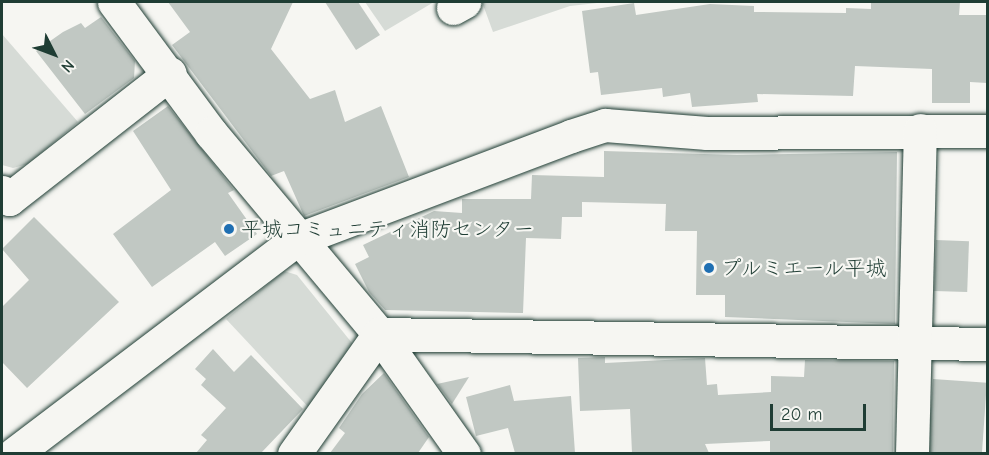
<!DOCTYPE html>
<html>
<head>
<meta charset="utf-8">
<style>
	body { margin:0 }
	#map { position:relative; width:989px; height:455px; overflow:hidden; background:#f6f6f2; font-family:"Comic Neue","Klee One",sans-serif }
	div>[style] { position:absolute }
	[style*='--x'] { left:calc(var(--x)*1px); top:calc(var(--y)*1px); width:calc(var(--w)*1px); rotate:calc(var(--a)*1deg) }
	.green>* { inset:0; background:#d6dbd6 }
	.building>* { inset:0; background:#c1c8c3; transform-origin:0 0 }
	.roads { filter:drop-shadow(0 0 2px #1f3d34) drop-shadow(0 0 2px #1f3d34) }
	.street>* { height:33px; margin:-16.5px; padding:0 16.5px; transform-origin:16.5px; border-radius:16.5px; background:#f6f6f2 }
	.dots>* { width:16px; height:16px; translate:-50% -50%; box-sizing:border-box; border:3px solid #f6f6f2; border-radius:50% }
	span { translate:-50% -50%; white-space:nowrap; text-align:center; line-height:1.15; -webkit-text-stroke:4.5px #f6f6f2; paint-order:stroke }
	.poi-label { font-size:21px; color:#1f3d34 }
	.left { translate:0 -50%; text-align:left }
	.frame { position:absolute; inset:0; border:3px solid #1f3d34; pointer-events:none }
	.north { position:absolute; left:24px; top:24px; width:60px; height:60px; -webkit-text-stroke:4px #f6f6f2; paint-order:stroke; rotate:132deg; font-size:16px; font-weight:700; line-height:24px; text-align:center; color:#1f3d34 }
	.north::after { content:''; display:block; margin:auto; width:21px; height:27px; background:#1f3d34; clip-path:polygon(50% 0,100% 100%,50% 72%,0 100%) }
	.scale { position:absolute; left:770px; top:404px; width:96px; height:27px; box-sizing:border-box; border:3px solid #1f3d34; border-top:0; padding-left:8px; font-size:18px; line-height:21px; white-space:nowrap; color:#1f3d34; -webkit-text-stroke:4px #f6f6f2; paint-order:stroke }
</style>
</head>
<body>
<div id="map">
	<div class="green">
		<i style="clip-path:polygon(365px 2px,434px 2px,385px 31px)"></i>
		<i style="clip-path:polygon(482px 2px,606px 2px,570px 6px,493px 32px)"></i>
		<i style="clip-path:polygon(2px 34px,78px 122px,28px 164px,13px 168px,2px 165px)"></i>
		<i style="clip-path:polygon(284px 271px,297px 275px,352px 343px,351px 355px,311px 410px,226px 319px)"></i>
	</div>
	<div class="building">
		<i style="clip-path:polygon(168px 2px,293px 2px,271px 49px,310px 99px,335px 90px,345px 122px,381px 106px,409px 177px,304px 216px,284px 171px,271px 176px,172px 45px,190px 32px)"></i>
		<i style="clip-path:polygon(325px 2px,358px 2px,380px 35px,356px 50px)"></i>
		<i style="clip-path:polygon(871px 2px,960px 2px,959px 15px,987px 15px,987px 83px,970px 82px,970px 103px,932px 103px,932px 69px,855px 66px,853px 96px,757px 94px,758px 102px,692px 107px,690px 93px,663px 97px,662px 88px,601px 95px,598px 72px,590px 73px,582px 11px,634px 3px,636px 15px,710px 4px,754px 6px,754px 12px,846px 13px,846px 8px,871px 9px)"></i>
		<i style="clip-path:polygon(101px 17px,135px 61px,134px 78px,85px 114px,36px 51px,63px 32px,81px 23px,85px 28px)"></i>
		<i style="clip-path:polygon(168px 106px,234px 190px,228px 193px,257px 234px,225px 256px,215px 242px,152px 287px,113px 234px,171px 190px,133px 131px)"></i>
		<i style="clip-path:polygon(604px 151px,737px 155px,897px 152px,895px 324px,725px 317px,725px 295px,696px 295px,697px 231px,665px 231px,666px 204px,582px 202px,582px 217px,562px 217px,561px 239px,526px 238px,523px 313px,385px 310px,369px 292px,355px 264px,369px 257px,363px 245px,434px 211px,462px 213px,462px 199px,531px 199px,532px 175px,604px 177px)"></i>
		<i style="clip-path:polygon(34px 217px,119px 302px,27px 388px,2px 362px,2px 307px,29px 280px,2px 249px)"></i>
		<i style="left:936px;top:240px;width:33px;height:51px;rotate:2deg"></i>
		<i style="clip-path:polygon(213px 349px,234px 372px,251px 355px,303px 409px,261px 453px,196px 453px,207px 440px,201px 435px,226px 408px,201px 385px,206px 379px,195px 369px)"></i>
		<i style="clip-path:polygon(605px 357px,605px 363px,705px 358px,707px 385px,717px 384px,718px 395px,771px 392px,771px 376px,804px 377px,805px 360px,894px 361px,893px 453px,770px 453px,770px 441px,705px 444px,709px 453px,632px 453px,630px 409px,580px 411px,578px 358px)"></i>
		<i style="clip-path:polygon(384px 373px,429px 437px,418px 453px,330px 453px,345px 433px,339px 428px,362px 394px)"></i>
		<i style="clip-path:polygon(469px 377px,452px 404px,437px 384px)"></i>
		<i style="left:933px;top:379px;width:54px;height:74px;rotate:4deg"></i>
		<i style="clip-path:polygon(510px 385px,514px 401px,571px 396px,575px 453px,515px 453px,508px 428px,476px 436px,466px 397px)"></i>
	</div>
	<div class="roads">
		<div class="street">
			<i style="--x:114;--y:2;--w:163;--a:53.5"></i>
			<i style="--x:211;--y:133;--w:262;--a:50.1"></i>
			<i style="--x:379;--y:334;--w:147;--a:54.7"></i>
			<i style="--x:453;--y:8;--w:13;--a:-29"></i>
			<i style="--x:2;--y:192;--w:10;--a:45"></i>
			<i style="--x:9;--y:199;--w:204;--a:-38"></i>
			<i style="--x:379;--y:334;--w:609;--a:0.94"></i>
			<i style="--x:14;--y:454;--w:354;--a:-37.2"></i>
			<i style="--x:296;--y:240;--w:294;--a:-20.7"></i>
			<i style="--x:571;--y:136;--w:36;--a:-18"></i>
			<i style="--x:605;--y:125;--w:102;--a:4.5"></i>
			<i style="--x:707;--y:133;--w:281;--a:-0.4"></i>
			<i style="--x:294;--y:454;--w:147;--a:-54.7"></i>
			<i style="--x:912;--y:454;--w:324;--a:-88.6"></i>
		</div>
	</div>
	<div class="dots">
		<i style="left:229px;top:229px;background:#1f6fb2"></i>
		<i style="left:709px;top:268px;background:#1f6fb2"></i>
	</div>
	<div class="poi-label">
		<span class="left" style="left:241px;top:229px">平城コミュニティ消防センター</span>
		<span class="left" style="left:721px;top:268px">プルミエール平城</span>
	</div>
	<div class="frame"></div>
	<div class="north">N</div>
	<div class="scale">20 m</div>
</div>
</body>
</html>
